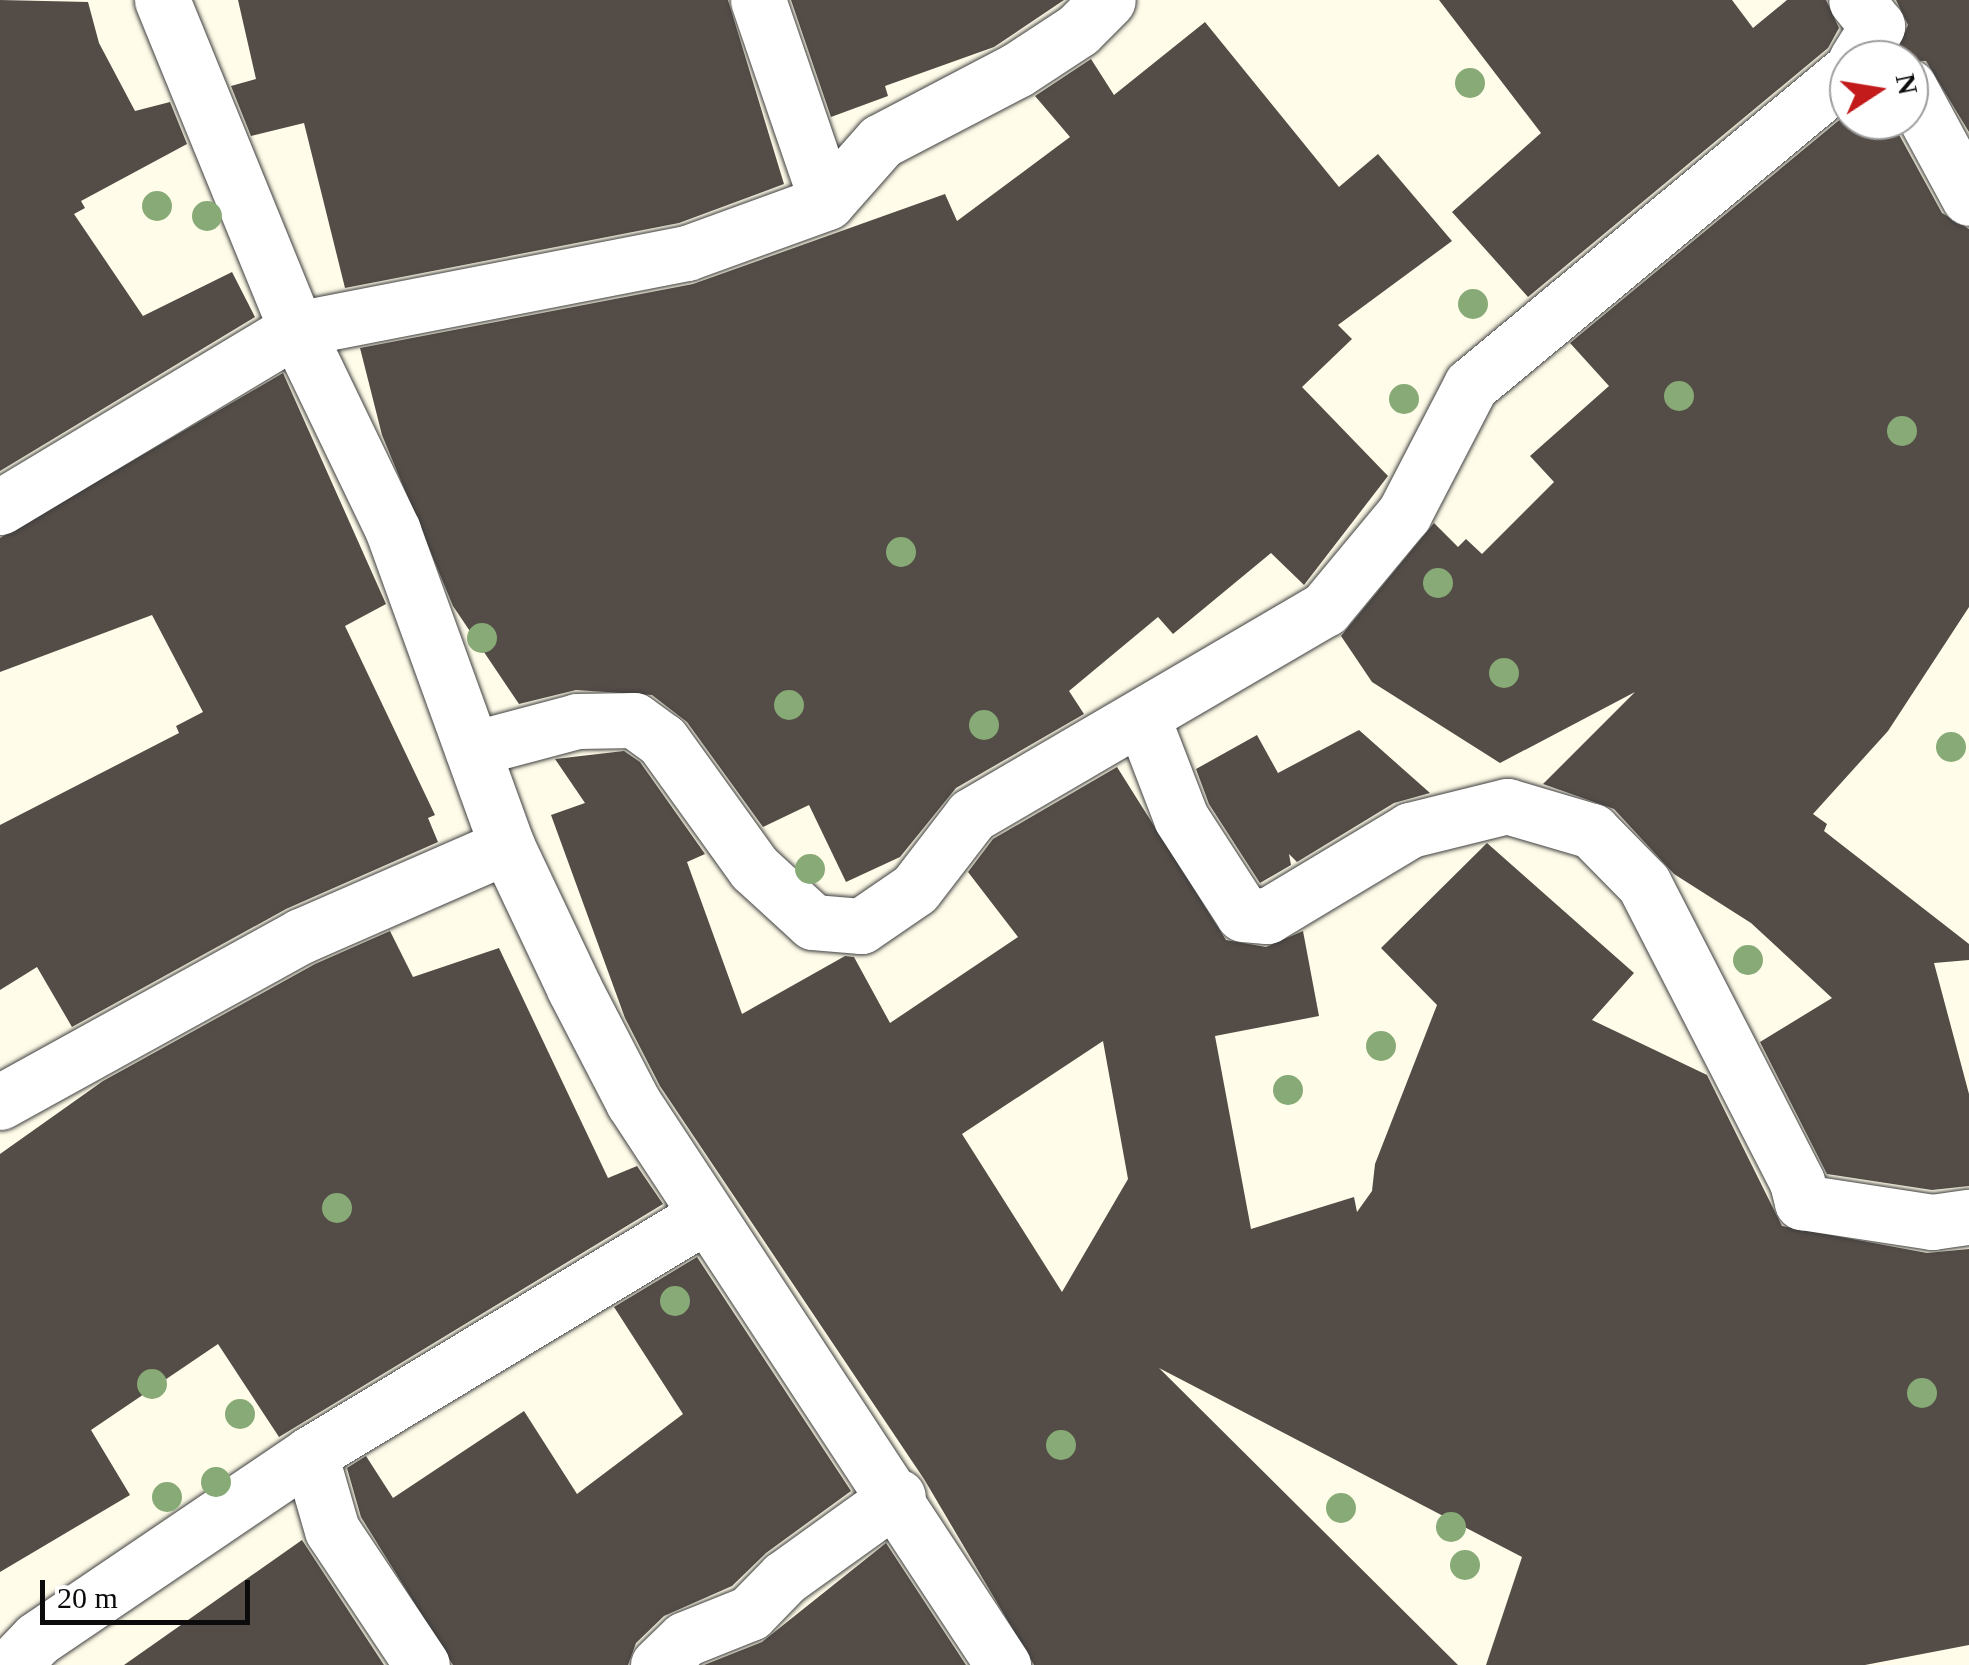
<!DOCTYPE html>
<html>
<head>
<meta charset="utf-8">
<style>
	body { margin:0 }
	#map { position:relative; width:1969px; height:1665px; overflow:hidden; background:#fffce9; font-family:Georgia,serif }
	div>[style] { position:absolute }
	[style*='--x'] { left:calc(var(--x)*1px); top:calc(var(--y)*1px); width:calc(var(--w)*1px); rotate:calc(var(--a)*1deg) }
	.building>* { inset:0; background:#544c47 }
	.roads { filter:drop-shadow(0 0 2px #3e3e3e) drop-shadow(0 0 2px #3e3e3e) }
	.minor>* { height:55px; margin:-27.5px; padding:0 27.5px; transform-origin:27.5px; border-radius:27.5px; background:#fff }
	.trees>* { width:30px; height:30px; margin:-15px; border-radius:50%; background:#87aa76 }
	span { translate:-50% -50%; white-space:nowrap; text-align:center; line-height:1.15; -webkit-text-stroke:10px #fff; paint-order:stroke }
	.north { position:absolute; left:1829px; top:40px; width:100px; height:100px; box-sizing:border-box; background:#fff; border:2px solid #9d9d9d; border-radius:50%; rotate:78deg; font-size:28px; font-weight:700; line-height:40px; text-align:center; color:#0b0b0b }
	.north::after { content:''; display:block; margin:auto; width:35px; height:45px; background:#c31b1c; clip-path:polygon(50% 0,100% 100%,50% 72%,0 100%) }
	.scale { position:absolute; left:40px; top:1580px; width:210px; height:45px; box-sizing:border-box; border:5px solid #0b0b0b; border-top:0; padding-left:12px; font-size:30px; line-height:35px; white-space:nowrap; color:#0b0b0b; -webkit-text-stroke:8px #fff; paint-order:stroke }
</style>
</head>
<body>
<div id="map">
	<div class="building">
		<i style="clip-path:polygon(0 0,88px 2px,99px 43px,135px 111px,170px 102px,187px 144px,81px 201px,85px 208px,74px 214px,143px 316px,232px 272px,255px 317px,0 471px)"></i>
		<i style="clip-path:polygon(238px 0,728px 0,784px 184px,679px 223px,345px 288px,304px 123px,251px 136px,231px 86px,256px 79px)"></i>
		<i style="clip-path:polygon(791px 0,1064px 0,994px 47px,885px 86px,888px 96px,831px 117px)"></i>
		<i style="clip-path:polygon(1439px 0,1732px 0,1753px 28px,1787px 0,1826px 0,1839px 28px,1828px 48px,1528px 297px,1452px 212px,1541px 133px)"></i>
		<i style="clip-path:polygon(1896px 0,1969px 0,1969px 132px,1926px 61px,1893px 60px,1908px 25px)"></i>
		<i style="clip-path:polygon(1205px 22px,1339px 187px,1378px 154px,1452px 241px,1338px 325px,1352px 339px,1302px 387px,1388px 476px,1304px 585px,1271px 553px,1173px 634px,1158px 617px,1069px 691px,1084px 714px,956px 788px,900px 857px,846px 882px,809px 805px,763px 827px,687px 722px,652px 695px,576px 690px,519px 704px,453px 606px,382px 435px,360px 348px,693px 284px,945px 194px,957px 221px,1070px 137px,1035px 96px,1091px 59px,1114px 95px)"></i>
		<i style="clip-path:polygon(1849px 112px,1849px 120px,1891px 120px,1942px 213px,1969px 229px,1969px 607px,1888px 731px,1813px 814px,1827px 824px,1824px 831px,1969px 944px,1969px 960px,1934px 963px,1969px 1094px,1969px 1186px,1932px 1190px,1827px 1174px,1760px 1042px,1832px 998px,1751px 923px,1674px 874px,1614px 809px,1543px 784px,1635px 692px,1500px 763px,1372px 682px,1341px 636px,1434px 523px,1458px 547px,1466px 539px,1482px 554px,1554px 482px,1530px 456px,1609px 386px,1570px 343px)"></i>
		<i style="clip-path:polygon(283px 373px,386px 604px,345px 626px,435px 815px,428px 818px,438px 842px,286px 909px,72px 1027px,37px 967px,0 990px,0 825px,179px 733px,176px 726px,203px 712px,152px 615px,0 672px,0 538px)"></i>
		<i style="clip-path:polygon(1359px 730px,1430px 793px,1394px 803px,1297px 862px,1289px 854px,1291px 865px,1260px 883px,1209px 804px,1196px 769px,1257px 735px,1278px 773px)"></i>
		<i style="clip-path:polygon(evenodd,624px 751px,640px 762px,705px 854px,687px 862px,742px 1014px,845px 956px,854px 957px,890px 1023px,1018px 937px,968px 872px,993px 839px,1117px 767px,1226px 940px,1266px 947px,1303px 931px,1319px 1016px,1215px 1036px,1251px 1229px,1354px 1197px,1357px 1212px,1372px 1191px,1375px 1164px,1437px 1005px,1381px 948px,1487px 843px,1634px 973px,1592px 1020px,1707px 1075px,1782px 1226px,1927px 1253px,1969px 1249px,1969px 1645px,1865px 1665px,1486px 1665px,1522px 1557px,1159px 1368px,1458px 1665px,1034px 1665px,924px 1479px,660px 1086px,625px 1018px,551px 815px,585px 803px,555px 759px,624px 751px,1103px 1041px,1128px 1179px,1062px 1292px,962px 1134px,1103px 1041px)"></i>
		<i style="clip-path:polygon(390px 931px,413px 977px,499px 948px,608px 1178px,637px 1166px,663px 1204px,279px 1437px,218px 1344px,91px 1430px,130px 1495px,0 1572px,0 1154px,103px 1081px,315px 964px)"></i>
		<i style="clip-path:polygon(697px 1257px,851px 1491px,766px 1553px,732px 1586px,664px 1616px,636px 1643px,628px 1665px,453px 1665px,361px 1517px,347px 1468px,366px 1456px,393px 1498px,524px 1411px,577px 1494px,683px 1414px,614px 1307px)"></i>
		<i style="clip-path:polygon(302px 1540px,384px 1665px,124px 1665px)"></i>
		<i style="clip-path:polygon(886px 1543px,966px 1665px,704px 1665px,762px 1642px)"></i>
	</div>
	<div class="roads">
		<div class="minor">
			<i style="--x:162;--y:0;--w:355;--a:67.8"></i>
			<i style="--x:296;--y:329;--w:224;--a:64.3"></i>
			<i style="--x:393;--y:531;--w:335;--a:70.1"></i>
			<i style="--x:507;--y:846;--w:157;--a:64.7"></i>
			<i style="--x:574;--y:988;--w:128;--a:62.6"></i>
			<i style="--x:633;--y:1102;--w:674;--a:56.69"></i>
			<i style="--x:758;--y:0;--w:213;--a:71.1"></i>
			<i style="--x:1856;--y:60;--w:40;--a:-58"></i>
			<i style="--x:1877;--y:26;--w:33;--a:-129"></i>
			<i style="--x:1909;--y:87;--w:126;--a:61.6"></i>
			<i style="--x:0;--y:507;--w:345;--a:-31"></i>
			<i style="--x:296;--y:329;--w:398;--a:-11"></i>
			<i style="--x:687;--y:253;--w:149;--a:-20"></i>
			<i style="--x:827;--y:202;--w:81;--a:-48.5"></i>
			<i style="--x:881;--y:141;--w:153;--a:-27.6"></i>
			<i style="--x:1017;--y:70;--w:73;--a:-33.3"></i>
			<i style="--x:1078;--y:30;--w:42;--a:-45"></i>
			<i style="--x:1143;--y:719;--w:106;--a:69"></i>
			<i style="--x:1181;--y:818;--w:114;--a:57.1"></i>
			<i style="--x:1243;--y:914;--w:24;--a:5"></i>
			<i style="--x:1267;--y:916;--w:167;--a:-31"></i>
			<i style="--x:1410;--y:830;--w:100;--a:-13.9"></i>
			<i style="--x:1507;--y:806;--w:89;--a:16.4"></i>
			<i style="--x:1592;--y:831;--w:74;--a:45.5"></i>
			<i style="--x:1644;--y:884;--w:335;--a:62.8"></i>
			<i style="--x:1797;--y:1182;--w:21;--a:76"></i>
			<i style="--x:1802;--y:1202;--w:132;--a:8.7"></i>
			<i style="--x:1932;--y:1222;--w:37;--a:-8"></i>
			<i style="--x:472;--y:749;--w:109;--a:-14.9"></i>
			<i style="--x:577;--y:721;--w:57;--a:-1"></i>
			<i style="--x:634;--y:720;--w:34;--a:36"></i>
			<i style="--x:662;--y:740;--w:158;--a:54.3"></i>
			<i style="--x:754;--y:868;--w:80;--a:42.5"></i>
			<i style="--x:813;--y:922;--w:48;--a:4.8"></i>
			<i style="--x:861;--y:926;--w:65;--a:-34.4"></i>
			<i style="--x:915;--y:889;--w:93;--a:-52.4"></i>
			<i style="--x:972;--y:815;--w:409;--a:-30.3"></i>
			<i style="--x:1325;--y:609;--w:124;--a:-50.3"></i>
			<i style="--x:1404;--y:514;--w:145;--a:-62.6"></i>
			<i style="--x:1471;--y:385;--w:491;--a:-39.7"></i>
			<i style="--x:0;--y:1102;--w:344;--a:-28.9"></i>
			<i style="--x:301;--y:936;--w:225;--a:-23.6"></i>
			<i style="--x:310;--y:1454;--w:79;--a:73.9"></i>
			<i style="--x:332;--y:1530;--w:162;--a:56.3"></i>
			<i style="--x:12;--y:1665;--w:36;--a:-46"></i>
			<i style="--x:37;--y:1639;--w:330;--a:-34.1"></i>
			<i style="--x:310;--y:1454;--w:463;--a:-31.1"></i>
			<i style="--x:658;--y:1665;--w:37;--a:-44"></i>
			<i style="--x:685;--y:1639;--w:70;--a:-21.8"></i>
			<i style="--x:750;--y:1613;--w:49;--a:-45.8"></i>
			<i style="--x:784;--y:1578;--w:140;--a:-35.7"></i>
		</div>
	</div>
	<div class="trees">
		<i style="left:1470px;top:83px"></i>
		<i style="left:157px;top:206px"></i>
		<i style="left:207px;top:216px"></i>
		<i style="left:1473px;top:304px"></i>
		<i style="left:1679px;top:396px"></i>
		<i style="left:1404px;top:399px"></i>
		<i style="left:1902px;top:431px"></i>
		<i style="left:901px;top:552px"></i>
		<i style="left:1438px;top:583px"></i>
		<i style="left:482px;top:638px"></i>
		<i style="left:1504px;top:673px"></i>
		<i style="left:789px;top:705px"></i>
		<i style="left:984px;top:725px"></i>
		<i style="left:1951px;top:747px"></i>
		<i style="left:810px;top:869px"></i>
		<i style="left:1748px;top:960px"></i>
		<i style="left:1381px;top:1046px"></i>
		<i style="left:1288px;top:1090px"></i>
		<i style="left:337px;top:1208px"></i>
		<i style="left:675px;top:1301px"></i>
		<i style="left:152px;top:1384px"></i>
		<i style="left:1922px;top:1393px"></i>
		<i style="left:240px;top:1414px"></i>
		<i style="left:1061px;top:1445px"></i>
		<i style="left:216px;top:1482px"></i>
		<i style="left:167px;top:1497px"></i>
		<i style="left:1341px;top:1508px"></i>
		<i style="left:1451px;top:1527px"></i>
		<i style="left:1465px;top:1565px"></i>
	</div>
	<div class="north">N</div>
	<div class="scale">20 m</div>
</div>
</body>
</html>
